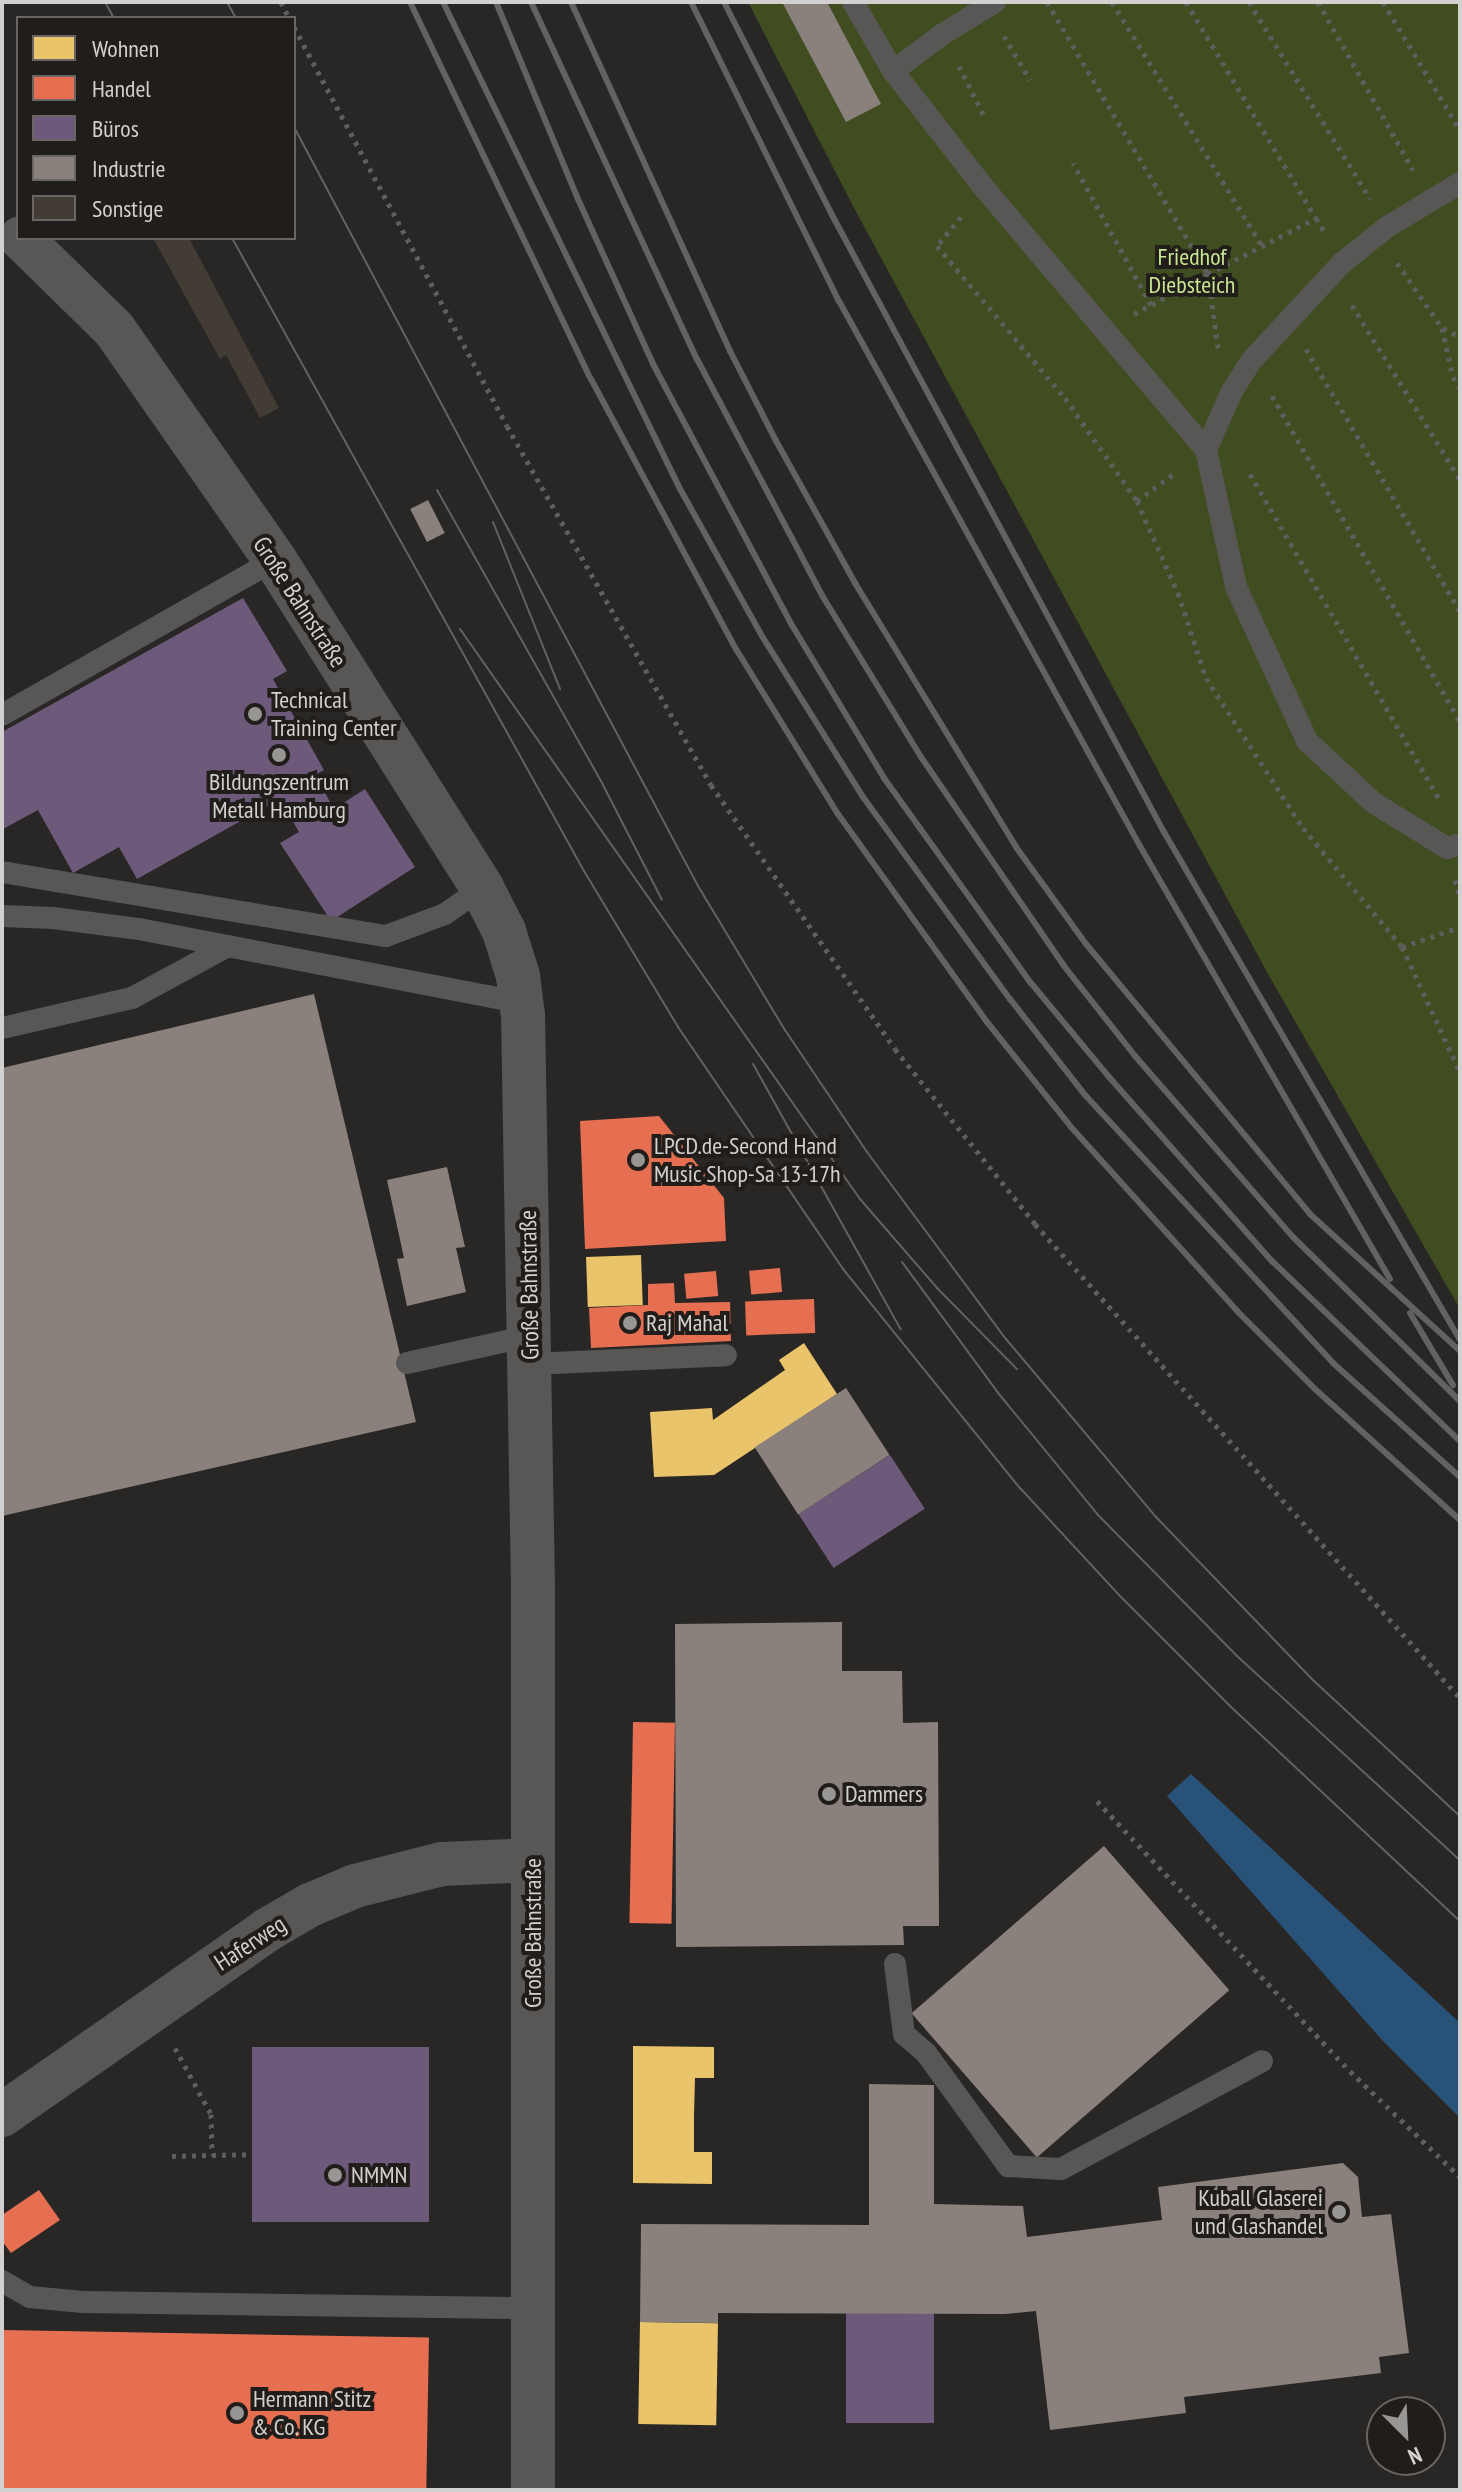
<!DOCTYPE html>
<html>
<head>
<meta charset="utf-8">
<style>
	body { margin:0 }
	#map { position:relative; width:1462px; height:2492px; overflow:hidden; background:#292725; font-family:"PT Sans Narrow",sans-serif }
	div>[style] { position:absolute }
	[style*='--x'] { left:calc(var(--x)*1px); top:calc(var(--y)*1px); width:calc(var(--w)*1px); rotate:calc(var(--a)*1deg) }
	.green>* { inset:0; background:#3f4d20 }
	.water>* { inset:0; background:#295279 }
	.homes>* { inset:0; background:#e9c46a; transform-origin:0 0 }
	.shops>* { inset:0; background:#e76f51; transform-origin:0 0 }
	.offices>* { inset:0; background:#6d597a; transform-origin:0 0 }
	.industry>* { inset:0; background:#8a817c; transform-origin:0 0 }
	.building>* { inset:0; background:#423c34 }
	.path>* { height:5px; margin-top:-2.5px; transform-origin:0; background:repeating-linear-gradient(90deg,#5f5e5d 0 4px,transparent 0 10px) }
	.service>* { height:22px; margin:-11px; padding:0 11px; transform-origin:11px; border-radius:11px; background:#585756 }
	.minor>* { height:44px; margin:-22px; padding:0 22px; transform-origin:22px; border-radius:22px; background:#585756 }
	.tram>* { height:2px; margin:-1px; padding:0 1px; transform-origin:1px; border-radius:1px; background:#636261 }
	.rail>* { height:6px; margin:-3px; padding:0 3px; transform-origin:3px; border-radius:3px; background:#636261 }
	.dots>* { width:22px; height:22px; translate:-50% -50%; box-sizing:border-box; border:4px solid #201d1a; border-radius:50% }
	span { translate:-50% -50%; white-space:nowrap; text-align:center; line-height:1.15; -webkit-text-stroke:8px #201d1a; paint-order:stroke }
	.park-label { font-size:24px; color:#c8e790 }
	.street-label { font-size:24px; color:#d3d1cf }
	.poi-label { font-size:24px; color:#d3d1cf }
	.left { translate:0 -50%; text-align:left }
	.right { translate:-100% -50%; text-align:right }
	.frame { position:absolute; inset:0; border:4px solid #d3d1cf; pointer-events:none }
	.legend { position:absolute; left:16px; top:16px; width:280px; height:224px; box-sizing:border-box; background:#201d1a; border:2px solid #686562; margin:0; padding:10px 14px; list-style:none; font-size:24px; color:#d3d1cf }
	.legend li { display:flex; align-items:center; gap:16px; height:40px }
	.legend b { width:40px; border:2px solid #686562 }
	.north { position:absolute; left:1366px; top:2396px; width:80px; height:80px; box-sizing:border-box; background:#201d1a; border:2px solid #686562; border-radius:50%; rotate:156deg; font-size:22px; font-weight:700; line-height:32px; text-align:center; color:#d3d1cf }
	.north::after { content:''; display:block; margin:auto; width:28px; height:36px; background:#989694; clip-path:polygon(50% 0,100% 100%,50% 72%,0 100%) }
</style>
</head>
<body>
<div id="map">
	<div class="green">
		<i style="clip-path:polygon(748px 2px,1460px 2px,1460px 1309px,1268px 974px,853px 206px)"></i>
	</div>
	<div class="water">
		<i style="clip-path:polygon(1191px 1774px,1460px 2023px,1460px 2118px,1382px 2040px,1167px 1796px)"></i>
	</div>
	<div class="homes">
		<i style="left:641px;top:1255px;width:50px;height:55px;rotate:88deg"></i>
		<i style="clip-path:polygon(804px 1343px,837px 1394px,714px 1475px,654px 1477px,650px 1412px,712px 1408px,713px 1420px,785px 1370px,779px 1360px)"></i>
		<i style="clip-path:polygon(633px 2046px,714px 2047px,714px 2078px,695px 2078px,694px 2115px,694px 2152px,712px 2152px,712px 2184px,633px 2183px)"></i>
		<i style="left:640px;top:2322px;width:78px;height:102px;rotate:1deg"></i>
	</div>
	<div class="shops">
		<i style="clip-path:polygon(659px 1116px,724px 1198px,726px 1241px,585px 1249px,580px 1121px)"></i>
		<i style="left:780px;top:1268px;width:24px;height:31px;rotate:85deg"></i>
		<i style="left:716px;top:1271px;width:25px;height:32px;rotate:85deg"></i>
		<i style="clip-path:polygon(674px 1283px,675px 1303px,730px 1302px,731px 1341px,591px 1348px,589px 1308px,648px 1305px,648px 1284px)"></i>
		<i style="left:814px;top:1299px;width:34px;height:69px;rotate:88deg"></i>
		<i style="left:633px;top:1722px;width:42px;height:201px;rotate:1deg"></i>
		<i style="clip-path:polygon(39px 2190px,60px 2220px,11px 2253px,2px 2241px,2px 2215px)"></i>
		<i style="left:2px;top:2330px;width:427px;height:160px;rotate:1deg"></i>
	</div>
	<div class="offices">
		<i style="clip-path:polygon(243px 598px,287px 671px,273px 679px,324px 770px,315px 775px,334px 809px,365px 789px,415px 867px,331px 921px,280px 843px,299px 832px,280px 799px,137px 879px,119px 847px,73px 873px,38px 810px,3px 829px,2px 826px,2px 732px)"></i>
		<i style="left:890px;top:1455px;width:64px;height:109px;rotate:57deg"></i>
		<i style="left:429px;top:2047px;width:175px;height:177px;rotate:90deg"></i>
		<i style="left:934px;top:2313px;width:110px;height:88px;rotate:90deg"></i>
	</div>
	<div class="industry">
		<i style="clip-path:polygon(782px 2px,827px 2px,881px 104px,846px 122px)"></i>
		<i style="left:428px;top:500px;width:37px;height:20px;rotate:63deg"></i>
		<i style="clip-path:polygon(314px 994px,416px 1422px,2px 1516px,2px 1068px)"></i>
		<i style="clip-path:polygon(447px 1167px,465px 1247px,456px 1248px,466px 1292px,407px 1306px,397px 1259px,404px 1258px,387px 1180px)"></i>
		<i style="left:846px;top:1388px;width:80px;height:109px;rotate:57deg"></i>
		<i style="clip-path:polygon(842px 1622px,842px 1671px,902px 1671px,903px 1723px,938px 1722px,939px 1926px,903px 1926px,904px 1945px,676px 1947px,675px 1624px)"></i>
		<i style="left:1104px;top:1846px;width:191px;height:255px;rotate:49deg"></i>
		<i style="clip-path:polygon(869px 2084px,934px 2085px,934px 2204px,1023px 2206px,1027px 2237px,1162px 2220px,1158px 2187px,1343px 2163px,1358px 2177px,1362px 2217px,1391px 2214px,1409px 2353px,1379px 2357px,1381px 2373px,1184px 2397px,1186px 2413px,1050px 2430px,1036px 2311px,1005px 2314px,718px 2313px,718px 2323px,640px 2322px,641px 2224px,869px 2225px)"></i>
	</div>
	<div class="building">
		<i style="clip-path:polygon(153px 238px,189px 238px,279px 408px,260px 418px,226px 355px,220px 359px)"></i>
	</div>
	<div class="path">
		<i style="--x:281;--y:2;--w:18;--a:63"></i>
		<i style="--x:1047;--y:2;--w:316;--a:59.4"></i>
		<i style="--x:1208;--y:274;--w:65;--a:151.5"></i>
		<i style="--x:1151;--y:305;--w:162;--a:-118.8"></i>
		<i style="--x:1112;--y:2;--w:288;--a:58.4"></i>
		<i style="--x:1186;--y:2;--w:252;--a:59"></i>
		<i style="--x:1249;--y:2;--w:231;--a:58.4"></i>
		<i style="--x:1318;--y:2;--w:193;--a:60.5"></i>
		<i style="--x:1383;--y:2;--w:149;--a:59"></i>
		<i style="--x:294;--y:27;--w:452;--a:61.9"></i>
		<i style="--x:507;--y:426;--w:413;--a:60.4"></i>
		<i style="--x:711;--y:785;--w:322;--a:55.1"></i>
		<i style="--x:895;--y:1049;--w:224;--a:51.3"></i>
		<i style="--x:1035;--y:1224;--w:637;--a:48.12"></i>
		<i style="--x:1004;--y:36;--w:51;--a:59.4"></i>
		<i style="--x:959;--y:66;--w:58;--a:63.4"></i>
		<i style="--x:961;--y:217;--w:38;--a:130"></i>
		<i style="--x:937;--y:246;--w:199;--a:49.9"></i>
		<i style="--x:1065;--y:398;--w:126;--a:55"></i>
		<i style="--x:1137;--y:501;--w:101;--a:66"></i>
		<i style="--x:1178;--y:593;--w:89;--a:71.8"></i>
		<i style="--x:1206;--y:678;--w:179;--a:57.1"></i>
		<i style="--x:1303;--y:828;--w:155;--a:50.2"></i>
		<i style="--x:1402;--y:947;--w:138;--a:65.1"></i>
		<i style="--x:1397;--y:263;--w:79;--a:55.3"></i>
		<i style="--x:1442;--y:328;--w:50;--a:77.3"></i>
		<i style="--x:1453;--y:377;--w:13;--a:58"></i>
		<i style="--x:1352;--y:305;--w:206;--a:58.3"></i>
		<i style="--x:1134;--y:314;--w:19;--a:-28"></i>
		<i style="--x:1443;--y:328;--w:19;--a:28"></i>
		<i style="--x:1218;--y:348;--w:75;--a:-97.7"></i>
		<i style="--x:1208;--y:274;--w:122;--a:-27.4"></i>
		<i style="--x:1316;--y:218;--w:17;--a:59"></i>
		<i style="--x:1306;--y:349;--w:304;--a:59.6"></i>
		<i style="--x:1272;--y:396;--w:375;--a:60"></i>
		<i style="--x:1250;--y:474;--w:377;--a:59.8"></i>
		<i style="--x:1137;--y:501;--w:47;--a:-36.4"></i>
		<i style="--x:1455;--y:880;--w:20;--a:75"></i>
		<i style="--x:1402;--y:947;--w:61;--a:-19"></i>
		<i style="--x:1097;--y:1801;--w:370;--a:46.9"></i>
		<i style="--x:1350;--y:2071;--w:153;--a:43.9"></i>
		<i style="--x:175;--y:2048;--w:75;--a:61.4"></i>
		<i style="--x:211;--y:2114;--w:41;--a:88.6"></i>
		<i style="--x:212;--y:2155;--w:39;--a:-1"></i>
		<i style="--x:172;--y:2156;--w:40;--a:-1.4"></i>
	</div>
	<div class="service">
		<i style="--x:853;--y:2;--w:80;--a:59.9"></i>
		<i style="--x:893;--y:71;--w:148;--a:52.1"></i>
		<i style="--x:984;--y:188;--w:343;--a:49.7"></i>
		<i style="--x:893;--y:71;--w:62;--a:-36.5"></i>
		<i style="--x:943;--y:34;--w:61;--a:-31.6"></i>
		<i style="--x:1460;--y:183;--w:85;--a:148.9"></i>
		<i style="--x:1387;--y:227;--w:58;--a:141.3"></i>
		<i style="--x:1342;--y:263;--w:134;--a:132.9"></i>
		<i style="--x:1251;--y:361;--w:36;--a:122"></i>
		<i style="--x:1232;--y:391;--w:64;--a:113.8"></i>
		<i style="--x:1206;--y:450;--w:140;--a:77.6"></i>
		<i style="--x:1236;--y:587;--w:170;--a:65.2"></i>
		<i style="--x:1307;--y:741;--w:91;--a:42.8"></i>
		<i style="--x:1374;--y:803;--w:86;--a:31.7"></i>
		<i style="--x:1447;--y:848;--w:14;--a:-17"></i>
		<i style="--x:2;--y:715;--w:314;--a:-29.6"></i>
		<i style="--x:2;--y:872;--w:389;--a:9.5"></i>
		<i style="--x:386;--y:936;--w:63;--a:-20.4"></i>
		<i style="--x:445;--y:914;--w:45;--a:-35.1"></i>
		<i style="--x:2;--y:916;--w:51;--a:2.2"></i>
		<i style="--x:53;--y:918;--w:87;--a:7.3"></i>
		<i style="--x:139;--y:929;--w:390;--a:10.9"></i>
		<i style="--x:2;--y:1028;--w:133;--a:-13"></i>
		<i style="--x:132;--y:998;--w:109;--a:-28.4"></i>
		<i style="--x:407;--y:1363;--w:126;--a:-12.4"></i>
		<i style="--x:531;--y:1364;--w:195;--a:-2.6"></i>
		<i style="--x:895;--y:1964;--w:71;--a:82.7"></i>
		<i style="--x:904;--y:2034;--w:29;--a:41"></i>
		<i style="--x:926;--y:2053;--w:140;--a:54"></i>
		<i style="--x:1008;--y:2166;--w:53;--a:3.2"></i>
		<i style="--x:1061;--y:2169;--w:228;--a:-28.2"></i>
		<i style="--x:2;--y:2281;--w:32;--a:30"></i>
		<i style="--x:30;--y:2297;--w:53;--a:5.4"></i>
		<i style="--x:83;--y:2302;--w:449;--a:0.8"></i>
	</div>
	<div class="minor">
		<i style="--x:21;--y:238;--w:130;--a:44.4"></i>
		<i style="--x:114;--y:329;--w:282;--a:55.1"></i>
		<i style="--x:275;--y:560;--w:388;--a:57.7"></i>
		<i style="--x:482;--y:888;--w:48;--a:62.9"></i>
		<i style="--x:504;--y:931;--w:47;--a:72.7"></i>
		<i style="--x:518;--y:976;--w:38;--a:83"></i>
		<i style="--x:523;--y:1014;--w:575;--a:89"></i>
		<i style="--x:533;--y:1589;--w:901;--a:90"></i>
		<i style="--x:2;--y:2115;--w:323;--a:-34.9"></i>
		<i style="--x:267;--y:1930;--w:50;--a:-30.2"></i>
		<i style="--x:310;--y:1905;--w:49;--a:-22.9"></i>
		<i style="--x:355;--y:1886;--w:90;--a:-14.2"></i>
		<i style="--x:442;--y:1864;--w:91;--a:-2.5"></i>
	</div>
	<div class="tram">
		<i style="--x:105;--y:2;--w:18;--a:61"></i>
		<i style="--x:227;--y:2;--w:18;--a:61"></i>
		<i style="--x:294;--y:127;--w:860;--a:61.97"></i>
		<i style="--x:698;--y:886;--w:168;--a:58.9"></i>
		<i style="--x:785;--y:1030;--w:147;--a:56.1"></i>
		<i style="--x:867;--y:1152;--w:233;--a:53.4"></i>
		<i style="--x:1006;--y:1339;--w:233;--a:49.9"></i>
		<i style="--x:1156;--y:1517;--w:228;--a:46.1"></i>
		<i style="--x:1314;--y:1681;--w:199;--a:42.8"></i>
		<i style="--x:232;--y:238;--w:724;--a:60.92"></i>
		<i style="--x:584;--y:871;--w:182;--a:58.9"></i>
		<i style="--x:678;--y:1027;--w:293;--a:55.7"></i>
		<i style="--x:843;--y:1269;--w:282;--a:51.1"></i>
		<i style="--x:1020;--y:1488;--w:147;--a:47.2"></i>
		<i style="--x:1120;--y:1596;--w:156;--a:45"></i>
		<i style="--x:1230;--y:1706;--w:315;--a:43.1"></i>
		<i style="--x:437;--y:490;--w:338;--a:60.6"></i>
		<i style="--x:603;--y:785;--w:129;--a:62.8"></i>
		<i style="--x:493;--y:522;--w:180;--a:68.1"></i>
		<i style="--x:460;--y:629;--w:696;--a:54.94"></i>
		<i style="--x:860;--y:1199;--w:118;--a:49.1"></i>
		<i style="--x:937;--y:1288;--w:114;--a:45.4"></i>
		<i style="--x:753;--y:1064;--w:304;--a:60.9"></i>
		<i style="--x:902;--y:1262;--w:164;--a:53.7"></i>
		<i style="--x:999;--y:1394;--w:156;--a:50.7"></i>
		<i style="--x:1098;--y:1515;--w:198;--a:45.4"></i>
		<i style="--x:1237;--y:1656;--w:302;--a:42.5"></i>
	</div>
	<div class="rail">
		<i style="--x:410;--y:2;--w:418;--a:64.4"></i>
		<i style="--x:591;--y:379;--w:306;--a:61.8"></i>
		<i style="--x:736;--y:649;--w:194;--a:58.3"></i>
		<i style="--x:838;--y:814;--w:256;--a:54.4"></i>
		<i style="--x:987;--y:1022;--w:134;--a:51.3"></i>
		<i style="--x:1071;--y:1127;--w:248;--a:47.9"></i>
		<i style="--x:1237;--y:1311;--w:110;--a:45"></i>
		<i style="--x:1315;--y:1389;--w:195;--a:42.1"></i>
		<i style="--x:443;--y:2;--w:539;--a:64.05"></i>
		<i style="--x:679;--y:487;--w:171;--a:60.9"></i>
		<i style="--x:762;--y:636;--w:190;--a:57.9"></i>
		<i style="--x:863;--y:797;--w:250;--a:54"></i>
		<i style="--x:1010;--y:999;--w:122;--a:52"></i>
		<i style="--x:1085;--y:1095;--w:365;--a:47.2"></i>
		<i style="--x:1333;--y:1363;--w:171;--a:41.9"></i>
		<i style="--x:496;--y:2;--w:211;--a:67.4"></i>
		<i style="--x:577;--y:197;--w:183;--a:65.5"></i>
		<i style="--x:653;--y:364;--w:292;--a:62"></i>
		<i style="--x:790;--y:622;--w:182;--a:58.9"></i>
		<i style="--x:884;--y:778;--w:252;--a:54.4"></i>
		<i style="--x:1031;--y:983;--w:122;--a:50.3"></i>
		<i style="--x:1109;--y:1077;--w:246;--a:48.5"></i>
		<i style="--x:1272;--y:1261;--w:260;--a:43.8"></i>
		<i style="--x:531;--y:2;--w:394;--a:65.1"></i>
		<i style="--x:697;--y:359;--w:269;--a:62.1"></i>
		<i style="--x:823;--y:597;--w:188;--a:58.5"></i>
		<i style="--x:921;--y:757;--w:253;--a:55.6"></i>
		<i style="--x:1064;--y:966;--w:115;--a:51.7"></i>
		<i style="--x:1135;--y:1056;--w:240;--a:48.9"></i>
		<i style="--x:1293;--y:1237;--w:234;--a:44.5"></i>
		<i style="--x:571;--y:2;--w:384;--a:65.5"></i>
		<i style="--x:730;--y:351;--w:99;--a:62.9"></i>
		<i style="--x:775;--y:439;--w:165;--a:60.9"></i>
		<i style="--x:855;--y:583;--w:309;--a:58.6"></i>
		<i style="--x:1016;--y:847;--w:120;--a:54.2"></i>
		<i style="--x:1086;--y:944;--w:351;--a:50.3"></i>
		<i style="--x:1310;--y:1214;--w:203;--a:42.4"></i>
		<i style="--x:691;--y:2;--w:334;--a:63.7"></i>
		<i style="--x:839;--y:301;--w:623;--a:61.09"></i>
		<i style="--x:1140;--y:846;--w:500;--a:60"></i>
		<i style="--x:724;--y:2;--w:239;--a:63.1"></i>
		<i style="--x:832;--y:215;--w:701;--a:61.72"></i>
		<i style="--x:1164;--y:832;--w:588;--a:59.77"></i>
		<i style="--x:1410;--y:1313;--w:84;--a:59.2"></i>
	</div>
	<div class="dots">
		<i style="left:255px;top:714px;background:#989694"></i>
		<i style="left:279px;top:755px;background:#989694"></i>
		<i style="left:638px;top:1160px;background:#989694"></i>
		<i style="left:630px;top:1323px;background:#989694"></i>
		<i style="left:829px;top:1794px;background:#989694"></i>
		<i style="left:335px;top:2175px;background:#989694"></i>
		<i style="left:1339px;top:2212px;background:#989694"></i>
		<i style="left:237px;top:2413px;background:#989694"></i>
	</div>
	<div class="park-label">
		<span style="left:1192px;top:271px">Friedhof<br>Diebsteich</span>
	</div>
	<div class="street-label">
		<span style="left:300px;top:602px;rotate:57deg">Große Bahnstraße</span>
		<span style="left:529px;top:1285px;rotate:-91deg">Große Bahnstraße</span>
		<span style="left:533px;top:1933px;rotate:-90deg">Große Bahnstraße</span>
		<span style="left:250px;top:1943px;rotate:-33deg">Haferweg</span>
	</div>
	<div class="poi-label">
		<span class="left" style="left:271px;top:714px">Technical<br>Training Center</span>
		<span style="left:279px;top:796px">Bildungszentrum<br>Metall Hamburg</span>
		<span class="left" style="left:654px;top:1160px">LPCD.de-Second Hand<br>Music Shop-Sa 13-17h</span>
		<span class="left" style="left:646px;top:1323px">Raj Mahal</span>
		<span class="left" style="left:845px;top:1794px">Dammers</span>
		<span class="left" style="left:351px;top:2175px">NMMN</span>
		<span class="right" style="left:1323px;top:2212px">Kuball Glaserei<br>und Glashandel</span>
		<span class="left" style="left:253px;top:2413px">Hermann Stitz<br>&amp; Co. KG</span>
	</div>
	<div class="frame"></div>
	<ul class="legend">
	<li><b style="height:22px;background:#e9c46a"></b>Wohnen</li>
	<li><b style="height:22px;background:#e76f51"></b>Handel</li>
	<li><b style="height:22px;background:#6d597a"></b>Büros</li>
	<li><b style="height:22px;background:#8a817c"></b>Industrie</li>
	<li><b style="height:22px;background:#423c34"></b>Sonstige</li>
	</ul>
	<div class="north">N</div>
</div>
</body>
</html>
